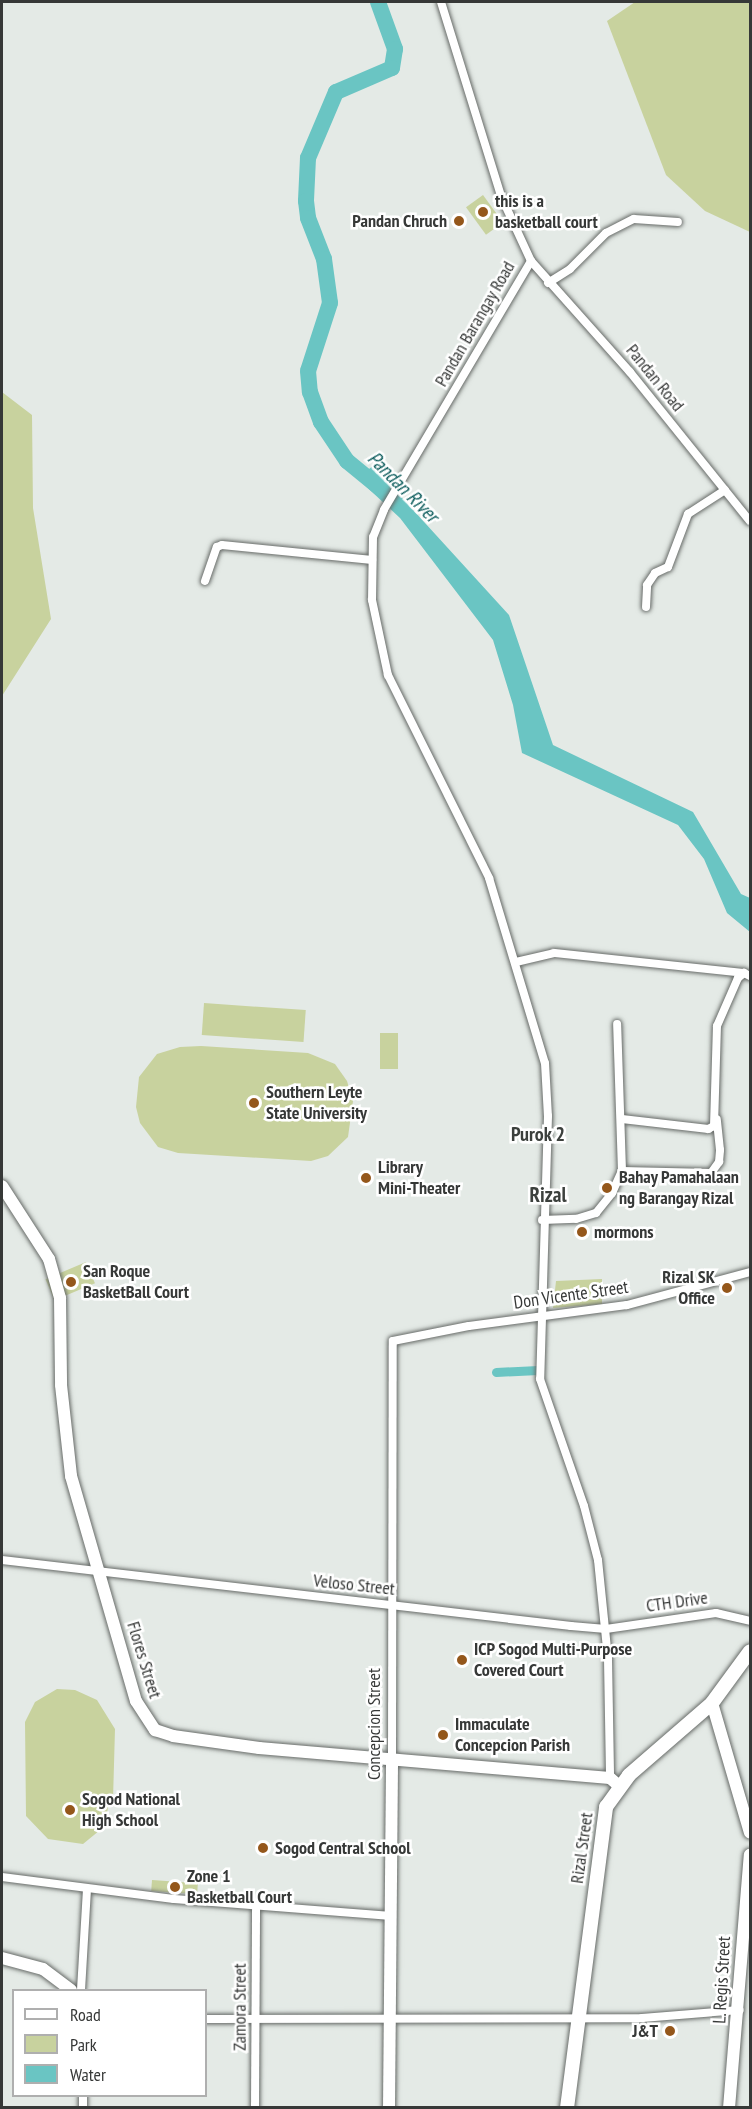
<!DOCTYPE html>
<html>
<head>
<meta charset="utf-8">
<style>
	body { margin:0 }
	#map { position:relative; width:752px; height:2109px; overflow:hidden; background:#e4eae6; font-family:"PT Sans Narrow",sans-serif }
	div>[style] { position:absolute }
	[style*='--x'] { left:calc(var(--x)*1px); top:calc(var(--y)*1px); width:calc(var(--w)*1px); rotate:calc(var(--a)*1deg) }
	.green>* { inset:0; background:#c8d29e; transform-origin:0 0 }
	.water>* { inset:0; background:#6ac5c3 }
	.canal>* { height:9px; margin:-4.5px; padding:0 4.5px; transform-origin:4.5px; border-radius:4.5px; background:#6ac5c3 }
	.river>* { height:16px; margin:-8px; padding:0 8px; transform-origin:8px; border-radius:8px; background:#6ac5c3 }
	.roads { filter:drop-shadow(0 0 2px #676b68) drop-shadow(0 0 2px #676b68) }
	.street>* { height:8px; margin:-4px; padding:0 4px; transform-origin:4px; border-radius:4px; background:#fff }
	.secondary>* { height:12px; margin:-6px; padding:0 6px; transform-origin:6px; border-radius:6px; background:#fff }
	.primary>* { height:14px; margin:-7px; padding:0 7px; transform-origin:7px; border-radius:7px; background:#fff }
	.dots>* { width:16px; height:16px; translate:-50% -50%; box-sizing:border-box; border:3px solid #fff; border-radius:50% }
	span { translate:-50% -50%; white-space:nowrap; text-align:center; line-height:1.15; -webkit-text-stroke:5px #fff; paint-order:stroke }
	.poi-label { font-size:18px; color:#363837; font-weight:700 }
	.left { translate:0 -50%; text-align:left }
	.right { translate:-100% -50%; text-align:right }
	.street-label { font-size:18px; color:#363837 }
	.water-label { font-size:20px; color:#0c5c5c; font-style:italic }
	.neighbourhood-label { font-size:20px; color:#3c403d; font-weight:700 }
	.quarter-label { font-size:21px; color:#3c403d; font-weight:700 }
	.frame { position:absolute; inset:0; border:3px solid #363837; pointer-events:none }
	.legend { position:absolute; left:12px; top:1989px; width:195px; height:108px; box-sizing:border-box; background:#fff; border:2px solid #afafaf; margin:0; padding:8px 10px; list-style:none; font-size:18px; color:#363837 }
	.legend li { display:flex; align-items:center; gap:12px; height:30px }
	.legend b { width:30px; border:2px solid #afafaf }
</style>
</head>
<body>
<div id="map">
	<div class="green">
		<i style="clip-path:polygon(635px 2px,750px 2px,750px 232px,705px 211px,666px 175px,607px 21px)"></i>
		<i style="left:483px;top:195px;width:34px;height:21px;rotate:54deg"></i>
		<i style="clip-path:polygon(2px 392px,32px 415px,33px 508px,51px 619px,2px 696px)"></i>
		<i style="left:204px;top:1003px;width:102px;height:32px;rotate:4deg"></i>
		<i style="left:380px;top:1033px;width:18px;height:36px"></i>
		<i style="clip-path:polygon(201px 1046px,308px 1053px,335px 1064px,347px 1081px,353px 1101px,348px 1137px,328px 1156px,311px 1161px,178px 1153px,158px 1147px,140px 1123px,136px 1107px,139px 1077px,157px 1054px,180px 1047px)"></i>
		<i style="left:86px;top:1262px;width:23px;height:44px;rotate:67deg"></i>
		<i style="clip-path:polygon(602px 1279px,602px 1304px,553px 1308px,556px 1281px)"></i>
		<i style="clip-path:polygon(57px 1689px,75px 1690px,97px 1700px,115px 1729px,113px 1800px,109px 1801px,105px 1826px,83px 1844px,48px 1839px,26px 1816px,25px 1722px,35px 1702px)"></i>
		<i style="left:152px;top:1880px;width:46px;height:11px;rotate:4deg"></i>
	</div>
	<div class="water">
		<i style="clip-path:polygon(373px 466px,509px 615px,553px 745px,693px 812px,741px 894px,750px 898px,750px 932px,727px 913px,704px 859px,678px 825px,522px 753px,513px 705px,493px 640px,400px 518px,357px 478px)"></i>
	</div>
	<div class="canal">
		<i style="--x:496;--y:1372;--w:42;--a:-2.7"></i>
	</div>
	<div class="river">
		<i style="--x:378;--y:2;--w:50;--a:70.1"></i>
		<i style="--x:395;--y:49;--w:19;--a:99"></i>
		<i style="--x:392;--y:68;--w:61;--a:156.8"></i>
		<i style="--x:336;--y:92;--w:72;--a:113"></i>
		<i style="--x:308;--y:158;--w:43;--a:92.7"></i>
		<i style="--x:306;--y:201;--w:17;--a:83"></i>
		<i style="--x:308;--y:218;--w:44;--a:68.7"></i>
		<i style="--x:324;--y:259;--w:44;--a:82.2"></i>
		<i style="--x:330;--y:303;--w:71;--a:107.9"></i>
		<i style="--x:308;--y:371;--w:21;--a:85"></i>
		<i style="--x:310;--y:392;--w:32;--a:70"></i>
		<i style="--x:321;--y:422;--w:47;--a:56.3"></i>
		<i style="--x:347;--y:461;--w:43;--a:39.3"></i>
	</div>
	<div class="roads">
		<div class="street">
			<i style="--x:441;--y:2;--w:203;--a:72.8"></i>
			<i style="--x:501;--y:196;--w:72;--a:65.2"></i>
			<i style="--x:531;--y:261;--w:149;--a:48.3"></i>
			<i style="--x:630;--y:372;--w:191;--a:51.2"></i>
			<i style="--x:531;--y:261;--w:289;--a:120.6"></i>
			<i style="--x:384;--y:510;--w:29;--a:112"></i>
			<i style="--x:373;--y:537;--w:63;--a:90.9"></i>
			<i style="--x:372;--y:600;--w:77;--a:78"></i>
			<i style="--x:388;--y:675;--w:227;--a:63.5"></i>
			<i style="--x:489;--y:878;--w:193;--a:73.2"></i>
			<i style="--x:545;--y:1063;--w:53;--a:86.8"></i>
			<i style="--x:548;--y:1116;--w:263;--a:91.7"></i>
			<i style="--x:540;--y:1379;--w:134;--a:70.9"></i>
			<i style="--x:584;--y:1506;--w:56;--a:75.5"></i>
			<i style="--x:598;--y:1560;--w:100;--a:84.2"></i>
			<i style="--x:608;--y:1659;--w:119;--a:89"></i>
			<i style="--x:548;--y:283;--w:26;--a:-32"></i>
			<i style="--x:570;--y:269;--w:51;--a:-45"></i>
			<i style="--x:606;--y:233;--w:31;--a:-27"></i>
			<i style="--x:634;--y:219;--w:44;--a:3.9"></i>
			<i style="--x:205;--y:581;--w:36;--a:-71"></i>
			<i style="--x:217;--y:547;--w:5;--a:-22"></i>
			<i style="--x:222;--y:545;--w:151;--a:5.7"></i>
			<i style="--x:646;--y:607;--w:22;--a:-87"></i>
			<i style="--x:647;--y:585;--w:14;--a:-56"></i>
			<i style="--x:655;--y:573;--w:14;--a:-25"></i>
			<i style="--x:668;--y:567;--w:57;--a:-69.3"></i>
			<i style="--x:688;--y:514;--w:44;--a:-33"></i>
			<i style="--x:516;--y:962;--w:39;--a:-13"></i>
			<i style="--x:554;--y:953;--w:191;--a:6"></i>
			<i style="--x:622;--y:1119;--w:87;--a:6.6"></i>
			<i style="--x:708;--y:1129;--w:7;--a:-27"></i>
			<i style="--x:714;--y:1126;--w:100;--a:-88.3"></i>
			<i style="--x:717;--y:1026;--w:52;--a:-66.4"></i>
			<i style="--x:738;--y:978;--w:8;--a:-40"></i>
			<i style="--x:744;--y:973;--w:7;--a:27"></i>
			<i style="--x:622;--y:1171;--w:89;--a:1.3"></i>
			<i style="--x:711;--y:1173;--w:14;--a:-54"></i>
			<i style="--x:719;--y:1162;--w:12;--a:-85"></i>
			<i style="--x:720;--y:1150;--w:31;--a:-96"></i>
			<i style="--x:542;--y:1220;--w:34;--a:-2"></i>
			<i style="--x:576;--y:1219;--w:21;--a:-17"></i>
			<i style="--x:596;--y:1213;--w:26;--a:-51"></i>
			<i style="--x:612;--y:1193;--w:24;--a:-66"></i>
			<i style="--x:622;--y:1171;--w:147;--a:-91.9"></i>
			<i style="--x:2;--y:1560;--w:573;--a:6.62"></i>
			<i style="--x:571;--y:1626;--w:35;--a:5"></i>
			<i style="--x:606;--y:1629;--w:111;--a:-8.3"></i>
			<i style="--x:716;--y:1613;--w:35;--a:13"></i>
			<i style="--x:392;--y:1759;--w:418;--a:-89.9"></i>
			<i style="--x:393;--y:1341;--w:77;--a:-11.2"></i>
			<i style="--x:469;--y:1326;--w:159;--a:-7.6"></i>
			<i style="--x:627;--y:1305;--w:127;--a:-15"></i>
			<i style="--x:2;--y:1877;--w:173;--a:7.3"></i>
			<i style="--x:174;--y:1899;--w:218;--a:4.5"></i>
			<i style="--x:81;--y:1990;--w:100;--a:-86.6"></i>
			<i style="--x:206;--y:2019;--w:436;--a:-0.1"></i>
			<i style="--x:642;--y:2018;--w:98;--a:-4.7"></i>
			<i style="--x:83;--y:2096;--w:12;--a:90"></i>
			<i style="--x:255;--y:2108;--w:201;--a:-89.7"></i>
		</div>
		<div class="secondary">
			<i style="--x:2;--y:1186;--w:87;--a:57.2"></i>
			<i style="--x:49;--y:1259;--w:41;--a:74.2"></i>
			<i style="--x:60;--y:1298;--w:87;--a:89.3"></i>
			<i style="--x:61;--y:1385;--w:92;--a:83.7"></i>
			<i style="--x:71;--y:1476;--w:234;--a:73.9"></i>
			<i style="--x:136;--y:1701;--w:35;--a:57"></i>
			<i style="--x:155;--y:1730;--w:19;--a:18"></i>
			<i style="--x:173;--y:1736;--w:87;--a:7.9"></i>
			<i style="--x:259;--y:1748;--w:352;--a:4.9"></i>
			<i style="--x:610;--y:1778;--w:11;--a:41"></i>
			<i style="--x:712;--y:1703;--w:135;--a:73.7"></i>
			<i style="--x:2;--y:1958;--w:42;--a:15"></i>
			<i style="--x:43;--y:1969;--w:35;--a:37"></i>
			<i style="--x:389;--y:2108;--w:349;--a:-89.5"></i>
			<i style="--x:729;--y:2108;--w:254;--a:-85.3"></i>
		</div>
		<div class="primary">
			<i style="--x:567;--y:2108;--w:304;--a:-82.6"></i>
			<i style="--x:606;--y:1807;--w:39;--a:-54"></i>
			<i style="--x:629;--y:1775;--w:110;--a:-40.9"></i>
			<i style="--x:712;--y:1703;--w:64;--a:-53.8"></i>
		</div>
	</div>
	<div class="dots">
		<i style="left:483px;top:212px;background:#94571b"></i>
		<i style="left:459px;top:221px;background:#94571b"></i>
		<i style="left:254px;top:1103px;background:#94571b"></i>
		<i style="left:366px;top:1178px;background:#94571b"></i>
		<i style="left:607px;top:1188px;background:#94571b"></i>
		<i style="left:582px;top:1232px;background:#94571b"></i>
		<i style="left:71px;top:1282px;background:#94571b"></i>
		<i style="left:727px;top:1288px;background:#94571b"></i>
		<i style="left:462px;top:1660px;background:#94571b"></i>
		<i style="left:443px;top:1735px;background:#94571b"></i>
		<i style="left:70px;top:1810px;background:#94571b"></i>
		<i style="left:263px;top:1848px;background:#94571b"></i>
		<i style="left:175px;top:1887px;background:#94571b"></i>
		<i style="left:670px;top:2031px;background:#94571b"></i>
	</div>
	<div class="poi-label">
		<span class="left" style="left:495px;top:212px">this is a<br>basketball court</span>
		<span class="right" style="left:447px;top:221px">Pandan Chruch</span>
		<span class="left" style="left:266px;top:1103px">Southern Leyte<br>State University</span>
		<span class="left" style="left:378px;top:1178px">Library<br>Mini-Theater</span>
		<span class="left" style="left:619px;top:1188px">Bahay Pamahalaan<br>ng Barangay Rizal</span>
		<span class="left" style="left:594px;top:1232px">mormons</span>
		<span class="left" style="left:83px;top:1282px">San Roque<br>BasketBall Court</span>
		<span class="right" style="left:715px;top:1288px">Rizal SK<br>Office</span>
		<span class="left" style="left:474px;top:1660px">ICP Sogod Multi-Purpose<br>Covered Court</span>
		<span class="left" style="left:455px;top:1735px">Immaculate<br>Concepcion Parish</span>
		<span class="left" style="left:82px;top:1810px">Sogod National<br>High School</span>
		<span class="left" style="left:275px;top:1848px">Sogod Central School</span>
		<span class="left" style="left:187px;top:1887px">Zone 1<br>Basketball Court</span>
		<span class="right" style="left:658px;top:2031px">J&amp;T</span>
	</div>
	<div class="street-label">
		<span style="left:475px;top:324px;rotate:-60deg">Pandan Barangay Road</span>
		<span style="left:655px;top:378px;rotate:51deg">Pandan Road</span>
		<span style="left:571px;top:1295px;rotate:-8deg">Don Vicente Street</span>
		<span style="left:354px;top:1585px;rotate:6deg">Veloso Street</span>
		<span style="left:677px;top:1602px;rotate:-8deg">CTH Drive</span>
		<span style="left:144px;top:1660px;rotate:73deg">Flores Street</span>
		<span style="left:374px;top:1724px;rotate:-90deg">Concepcion Street</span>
		<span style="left:582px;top:1848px;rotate:-82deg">Rizal Street</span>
		<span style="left:722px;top:1980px;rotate:-87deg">L. Regis Street</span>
		<span style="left:240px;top:2007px;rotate:-90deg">Zamora Street</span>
	</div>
	<div class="water-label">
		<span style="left:403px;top:487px;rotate:45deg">Pandan River</span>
	</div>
	<div class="neighbourhood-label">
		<span style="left:538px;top:1134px">Purok 2</span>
	</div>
	<div class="quarter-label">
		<span style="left:548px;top:1195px">Rizal</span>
	</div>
	<div class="frame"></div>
	<ul class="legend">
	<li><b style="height:8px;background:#fff"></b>Road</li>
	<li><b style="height:16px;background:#c8d29e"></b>Park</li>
	<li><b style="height:16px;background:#6ac5c3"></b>Water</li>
	</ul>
</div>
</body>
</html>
